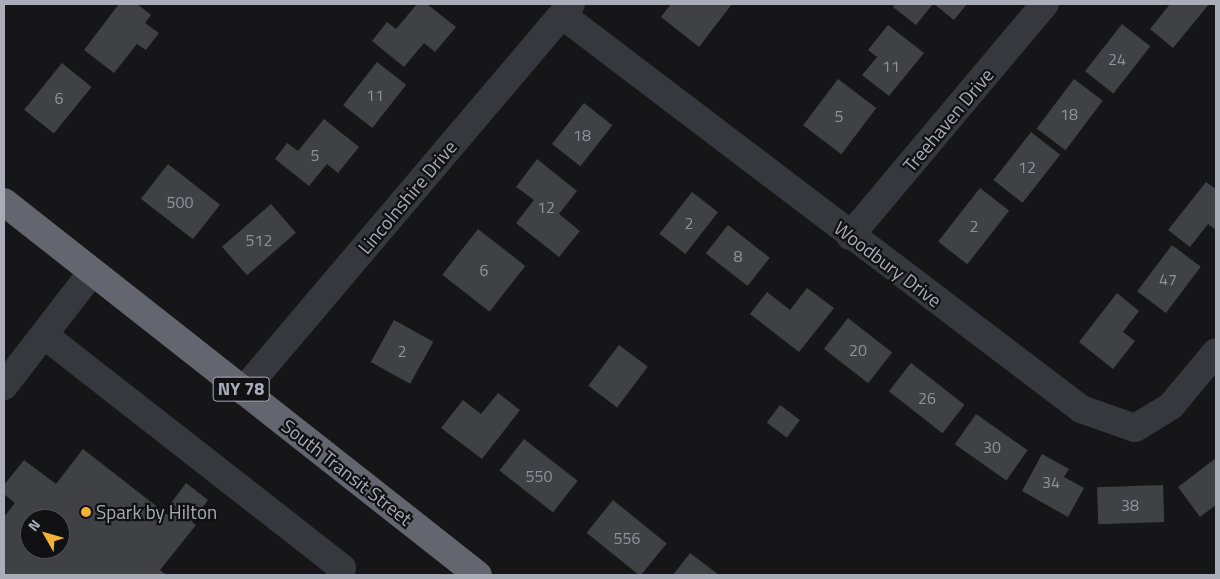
<!DOCTYPE html>
<html>
<head>
<meta charset="utf-8">
<style>
	body { margin:0 }
	#map { position:relative; width:1220px; height:579px; overflow:hidden; background:#161618; font-family:"Titillium Web",sans-serif }
	div>[style] { position:absolute }
	[style*='--x'] { left:calc(var(--x)*1px); top:calc(var(--y)*1px); width:calc(var(--w)*1px); rotate:calc(var(--a)*1deg) }
	.building>* { inset:0; background:#404145; transform-origin:0 0 }
	.minor>* { height:28px; margin:-14px; padding:0 14px; transform-origin:14px; border-radius:14px; background:#37383d }
	.highway>* { height:28px; margin:-14px; padding:0 14px; transform-origin:14px; border-radius:14px; background:#63666e }
	.dots>* { width:14px; height:14px; translate:-50% -50%; box-sizing:border-box; border:2px solid #111113; border-radius:50% }
	span { translate:-50% -50%; white-space:nowrap; text-align:center; line-height:1.15; -webkit-text-stroke:4.5px #111113; paint-order:stroke }
	.number-label { font-size:16px; color:#8e929b }
	.number-label span { -webkit-text-stroke-width:0 }
	.shield-label span { padding:1px 4px; background:#111113; border:1px solid; border-radius:4px; -webkit-text-stroke-width:0 }
	.shield-label { font-size:18px; color:#a8adb8; font-weight:700 }
	.street-label { font-size:19px; color:#a8adb8 }
	.poi-label { font-size:19px; color:#a8adb8 }
	.left { translate:0 -50%; text-align:left }
	.frame { position:absolute; inset:0; border:5px solid #a8adb8; pointer-events:none }
	.north { position:absolute; left:20px; top:509px; width:50px; height:50px; box-sizing:border-box; background:#111113; border:1px solid #4d4f55; border-radius:50%; rotate:308deg; font-size:14px; font-weight:700; line-height:20px; text-align:center; color:#a8adb8 }
	.north::after { content:''; display:block; margin:auto; width:18px; height:22px; background:#f2b134; clip-path:polygon(50% 0,100% 100%,50% 72%,0 100%) }
</style>
</head>
<body>
<div id="map">
	<div class="building">
		<i style="clip-path:polygon(119px 4px,137px 4px,151px 15px,145px 23px,159px 33px,146px 50px,137px 44px,114px 73px,84px 50px)"></i>
		<i style="clip-path:polygon(417px 4px,427px 4px,456px 27px,435px 52px,424px 43px,404px 67px,372px 41px,387px 22px,396px 29px)"></i>
		<i style="clip-path:polygon(671px 4px,732px 4px,699px 47px,661px 17px)"></i>
		<i style="clip-path:polygon(895px 4px,933px 4px,916px 25px,893px 7px)"></i>
		<i style="clip-path:polygon(934px 4px,967px 4px,954px 20px)"></i>
		<i style="clip-path:polygon(1170px 4px,1209px 4px,1173px 48px,1150px 29px)"></i>
		<i style="left:1122px;top:24px;width:36px;height:60px;rotate:38deg"></i>
		<i style="clip-path:polygon(888px 25px,924px 53px,889px 96px,862px 75px,877px 57px,868px 50px)"></i>
		<i style="left:377px;top:62px;width:37px;height:55px;rotate:38deg"></i>
		<i style="left:62px;top:63px;width:38px;height:60px;rotate:39deg"></i>
		<i style="left:838px;top:79px;width:48px;height:58px;rotate:37deg"></i>
		<i style="left:1074px;top:79px;width:36px;height:62px;rotate:37deg"></i>
		<i style="left:584px;top:103px;width:36px;height:52px;rotate:38deg"></i>
		<i style="clip-path:polygon(324px 119px,359px 147px,338px 173px,327px 164px,309px 186px,275px 159px,287px 143px,298px 151px)"></i>
		<i style="left:1031px;top:132px;width:37px;height:61px;rotate:38deg"></i>
		<i style="clip-path:polygon(537px 159px,577px 191px,559px 214px,580px 231px,559px 257px,516px 223px,534px 200px,516px 187px)"></i>
		<i style="left:168px;top:164px;width:66px;height:44px;rotate:38deg"></i>
		<i style="clip-path:polygon(1206px 182px,1216px 189px,1216px 230px,1208px 224px,1190px 247px,1168px 230px)"></i>
		<i style="left:980px;top:188px;width:37px;height:68px;rotate:38deg"></i>
		<i style="left:692px;top:192px;width:33px;height:53px;rotate:38deg"></i>
		<i style="left:271px;top:204px;width:38px;height:65px;rotate:49deg"></i>
		<i style="left:728px;top:225px;width:53px;height:36px;rotate:38deg"></i>
		<i style="left:478px;top:229px;width:60px;height:58px;rotate:38deg"></i>
		<i style="left:1172px;top:245px;width:36px;height:58px;rotate:37deg"></i>
		<i style="clip-path:polygon(807px 288px,834px 308px,799px 352px,750px 314px,767px 292px,790px 310px)"></i>
		<i style="clip-path:polygon(1117px 293px,1139px 311px,1123px 332px,1135px 341px,1113px 369px,1079px 342px)"></i>
		<i style="left:848px;top:318px;width:56px;height:39px;rotate:38deg"></i>
		<i style="left:394px;top:320px;width:45px;height:48px;rotate:29deg"></i>
		<i style="left:619px;top:345px;width:36px;height:51px;rotate:37deg"></i>
		<i style="left:911px;top:363px;width:68px;height:36px;rotate:38deg"></i>
		<i style="clip-path:polygon(498px 393px,520px 410px,482px 459px,441px 428px,463px 400px,481px 414px)"></i>
		<i style="left:780px;top:405px;width:25px;height:22px;rotate:37deg"></i>
		<i style="left:976px;top:414px;width:63px;height:37px;rotate:35deg"></i>
		<i style="left:524px;top:439px;width:68px;height:40px;rotate:38deg"></i>
		<i style="clip-path:polygon(evenodd,83px 449px,169px 516px,176px 507px,171px 503px,186px 483px,208px 500px,192px 522px,196px 525px,160px 570px,166px 575px,4px 575px,4px 517px,15px 503px,4px 494px,4px 485px,24px 460px,56px 484px,83px 449px,30px 519px,60px 519px,60px 549px,30px 549px,30px 519px)"></i>
		<i style="clip-path:polygon(1042px 454px,1069px 469px,1064px 477px,1084px 488px,1068px 517px,1022px 491px)"></i>
		<i style="clip-path:polygon(1216px 458px,1216px 505px,1200px 517px,1178px 487px)"></i>
		<i style="left:1163px;top:485px;width:37px;height:66px;rotate:88deg"></i>
		<i style="left:613px;top:500px;width:69px;height:42px;rotate:39deg"></i>
		<i style="clip-path:polygon(690px 553px,719px 575px,673px 575px)"></i>
	</div>
	<div class="minor">
		<i style="--x:562;--y:15;--w:652;--a:37.2"></i>
		<i style="--x:1081;--y:409;--w:57;--a:19.4"></i>
		<i style="--x:1135;--y:428;--w:42;--a:-31.4"></i>
		<i style="--x:1171;--y:406;--w:70;--a:-50.2"></i>
		<i style="--x:850;--y:236;--w:303;--a:-50"></i>
		<i style="--x:44;--y:335;--w:378;--a:38"></i>
		<i style="--x:342;--y:568;--w:7;--a:106"></i>
		<i style="--x:4;--y:386;--w:144;--a:-52.3"></i>
		<i style="--x:243;--y:391;--w:507;--a:-49.72"></i>
	</div>
	<div class="highway">
		<i style="--x:4;--y:202;--w:603;--a:38.2"></i>
	</div>
	<div class="dots">
		<i style="left:86px;top:512px;background:#f2b134"></i>
	</div>
	<div class="number-label">
		<span style="left:1117px;top:59px">24</span>
		<span style="left:891px;top:66px">11</span>
		<span style="left:375px;top:95px">11</span>
		<span style="left:59px;top:98px">6</span>
		<span style="left:1069px;top:114px">18</span>
		<span style="left:839px;top:116px">5</span>
		<span style="left:582px;top:135px">18</span>
		<span style="left:315px;top:155px">5</span>
		<span style="left:1027px;top:167px">12</span>
		<span style="left:180px;top:202px">500</span>
		<span style="left:546px;top:207px">12</span>
		<span style="left:689px;top:223px">2</span>
		<span style="left:974px;top:226px">2</span>
		<span style="left:259px;top:240px">512</span>
		<span style="left:738px;top:256px">8</span>
		<span style="left:484px;top:270px">6</span>
		<span style="left:1168px;top:279px">47</span>
		<span style="left:858px;top:350px">20</span>
		<span style="left:402px;top:351px">2</span>
		<span style="left:927px;top:398px">26</span>
		<span style="left:992px;top:447px">30</span>
		<span style="left:539px;top:476px">550</span>
		<span style="left:1051px;top:482px">34</span>
		<span style="left:1130px;top:505px">38</span>
		<span style="left:627px;top:538px">556</span>
	</div>
	<div class="shield-label">
		<span style="left:241px;top:389px">NY 78</span>
	</div>
	<div class="street-label">
		<span style="left:948px;top:120px;rotate:-50deg">Treehaven Drive</span>
		<span style="left:407px;top:197px;rotate:-50deg">Lincolnshire Drive</span>
		<span style="left:888px;top:264px;rotate:37deg">Woodbury Drive</span>
		<span style="left:347px;top:472px;rotate:38deg">South Transit Street</span>
	</div>
	<div class="poi-label">
		<span class="left" style="left:96px;top:512px">Spark by Hilton</span>
	</div>
	<div class="frame"></div>
	<div class="north">N</div>
</div>
</body>
</html>
